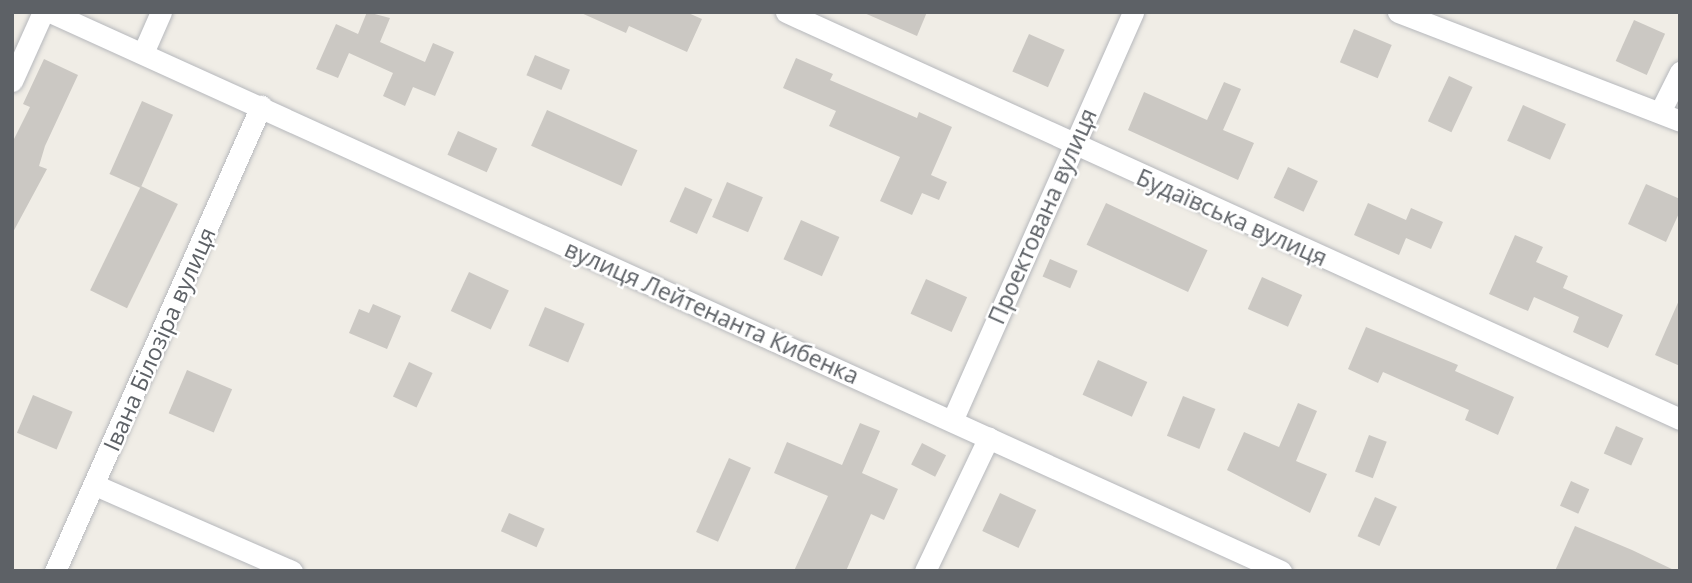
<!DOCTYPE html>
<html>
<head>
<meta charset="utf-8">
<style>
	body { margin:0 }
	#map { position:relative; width:1692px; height:583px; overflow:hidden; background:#f0ede6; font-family:"Open Sans",sans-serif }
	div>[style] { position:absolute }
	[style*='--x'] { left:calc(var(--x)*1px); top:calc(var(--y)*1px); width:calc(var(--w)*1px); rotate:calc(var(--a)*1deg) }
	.building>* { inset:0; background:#cbc8c3; transform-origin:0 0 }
	.roads { filter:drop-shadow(0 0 2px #b6b8bc) drop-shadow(0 0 2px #b6b8bc) }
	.minor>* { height:21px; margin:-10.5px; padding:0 10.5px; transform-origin:10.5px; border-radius:10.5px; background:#fff }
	span { translate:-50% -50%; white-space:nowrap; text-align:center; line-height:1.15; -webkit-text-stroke:5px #fff; paint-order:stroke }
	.street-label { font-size:23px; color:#5d6166 }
	.frame { position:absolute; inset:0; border:14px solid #5d6166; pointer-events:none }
</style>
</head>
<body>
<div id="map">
	<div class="building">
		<i style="clip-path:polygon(367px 12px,390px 18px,380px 42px,425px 62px,433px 43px,454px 52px,435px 96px,413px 87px,405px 106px,383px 96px,393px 73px,349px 53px,338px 78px,316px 69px,336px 24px,358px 34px)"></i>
		<i style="clip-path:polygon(579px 12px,686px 12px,702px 19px,687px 52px,629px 26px,626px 33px)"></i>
		<i style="clip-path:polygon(862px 12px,927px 12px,917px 36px)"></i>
		<i style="left:1634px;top:20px;width:34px;height:45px;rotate:24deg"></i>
		<i style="left:1354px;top:29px;width:41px;height:36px;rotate:23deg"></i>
		<i style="left:1029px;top:34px;width:39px;height:41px;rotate:24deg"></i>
		<i style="left:535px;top:55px;width:38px;height:22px;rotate:23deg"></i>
		<i style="clip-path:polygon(796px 58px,833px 74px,830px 80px,917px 118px,919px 112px,952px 127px,931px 175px,947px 182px,939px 200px,922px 193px,912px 215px,880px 201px,900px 157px,829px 126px,836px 111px,783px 88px)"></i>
		<i style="clip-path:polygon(44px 59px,78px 75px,45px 146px,39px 166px,47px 169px,12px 234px,12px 143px,30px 107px,23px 104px)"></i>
		<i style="left:1449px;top:76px;width:26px;height:50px;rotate:25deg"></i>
		<i style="clip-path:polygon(1224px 82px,1241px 89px,1223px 130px,1254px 143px,1238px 180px,1128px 130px,1144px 92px,1207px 120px)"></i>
		<i style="left:142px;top:101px;width:34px;height:80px;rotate:24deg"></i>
		<i style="left:1523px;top:105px;width:47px;height:39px;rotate:24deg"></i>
		<i style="left:547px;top:110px;width:99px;height:39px;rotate:24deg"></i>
		<i style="left:458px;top:131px;width:43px;height:26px;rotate:24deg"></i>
		<i style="left:1288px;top:167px;width:33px;height:34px;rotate:25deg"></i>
		<i style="left:727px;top:182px;width:39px;height:38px;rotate:23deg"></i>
		<i style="clip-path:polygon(1646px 184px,1680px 199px,1680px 211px,1666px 242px,1628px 224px)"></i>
		<i style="left:141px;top:186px;width:41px;height:116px;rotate:26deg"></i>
		<i style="left:685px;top:187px;width:30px;height:38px;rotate:24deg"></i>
		<i style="left:1106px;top:203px;width:112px;height:46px;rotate:25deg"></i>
		<i style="clip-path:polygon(1368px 203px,1406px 220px,1411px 208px,1443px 222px,1431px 249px,1406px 238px,1399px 255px,1354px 235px)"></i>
		<i style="left:801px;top:220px;width:42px;height:43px;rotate:24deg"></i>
		<i style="clip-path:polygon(1515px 235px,1543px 247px,1536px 262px,1568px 276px,1563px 288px,1623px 315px,1608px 348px,1573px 332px,1579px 317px,1534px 297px,1528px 311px,1489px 294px)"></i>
		<i style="left:1050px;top:259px;width:30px;height:19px;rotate:23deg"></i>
		<i style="left:469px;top:272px;width:44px;height:43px;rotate:25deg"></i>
		<i style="left:1262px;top:277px;width:44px;height:35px;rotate:24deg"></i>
		<i style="left:926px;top:279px;width:45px;height:38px;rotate:24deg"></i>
		<i style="clip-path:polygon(1680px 298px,1680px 366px,1655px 355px)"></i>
		<i style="clip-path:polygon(373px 304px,401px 316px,387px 349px,349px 333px,359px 309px,369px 313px)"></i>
		<i style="left:545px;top:307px;width:43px;height:42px;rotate:23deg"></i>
		<i style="clip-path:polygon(1366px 327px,1458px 365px,1455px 371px,1514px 397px,1498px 435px,1465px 420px,1469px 410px,1383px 372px,1378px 383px,1348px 369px)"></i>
		<i style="left:1098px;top:360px;width:54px;height:38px;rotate:24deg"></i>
		<i style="left:409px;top:362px;width:26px;height:38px;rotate:25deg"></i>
		<i style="left:187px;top:370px;width:49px;height:47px;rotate:23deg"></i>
		<i style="left:33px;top:395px;width:43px;height:41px;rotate:23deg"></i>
		<i style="left:1183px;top:396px;width:35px;height:43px;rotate:22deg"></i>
		<i style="clip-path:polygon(1298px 403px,1317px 411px,1296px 461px,1327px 474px,1310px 513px,1227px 470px,1244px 432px,1279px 447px)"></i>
		<i style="clip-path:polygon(860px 423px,880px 431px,862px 473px,898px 489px,884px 520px,871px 514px,846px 571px,794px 571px,828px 496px,774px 473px,787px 442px,842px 465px)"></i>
		<i style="left:1616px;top:426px;width:30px;height:30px;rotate:24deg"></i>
		<i style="left:1369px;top:435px;width:19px;height:39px;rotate:21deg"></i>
		<i style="left:922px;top:443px;width:27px;height:24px;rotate:27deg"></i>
		<i style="left:729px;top:458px;width:24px;height:81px;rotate:24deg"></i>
		<i style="left:1571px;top:481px;width:20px;height:27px;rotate:24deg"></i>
		<i style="left:1000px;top:493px;width:40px;height:42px;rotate:25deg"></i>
		<i style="left:1375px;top:497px;width:24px;height:43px;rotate:24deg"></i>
		<i style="left:509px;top:513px;width:39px;height:20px;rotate:24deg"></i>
		<i style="clip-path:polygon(1575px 526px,1632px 550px,1676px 571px,1555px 571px)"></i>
	</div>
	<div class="roads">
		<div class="minor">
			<i style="--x:50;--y:12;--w:1352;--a:24.42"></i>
			<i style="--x:786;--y:12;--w:982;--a:24.48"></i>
			<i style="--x:1398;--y:12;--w:302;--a:21.1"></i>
			<i style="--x:143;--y:53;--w:45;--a:-66.3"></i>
			<i style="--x:12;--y:81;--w:76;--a:-65.8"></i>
			<i style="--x:1660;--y:112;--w:45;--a:-63.4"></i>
			<i style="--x:952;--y:421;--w:447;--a:-66.1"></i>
			<i style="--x:95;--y:485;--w:215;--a:23.6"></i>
			<i style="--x:55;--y:571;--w:509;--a:-66.11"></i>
			<i style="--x:925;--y:571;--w:148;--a:-64.5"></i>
		</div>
	</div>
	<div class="street-label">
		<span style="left:1042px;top:216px;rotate:-66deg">Проектована вулиця</span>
		<span style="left:1232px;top:217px;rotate:24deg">Будаївська вулиця</span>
		<span style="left:712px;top:312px;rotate:24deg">вулиця Лейтенанта Кибенка</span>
		<span style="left:159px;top:339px;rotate:-66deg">Івана Білозіра вулиця</span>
	</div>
	<div class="frame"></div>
</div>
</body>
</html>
